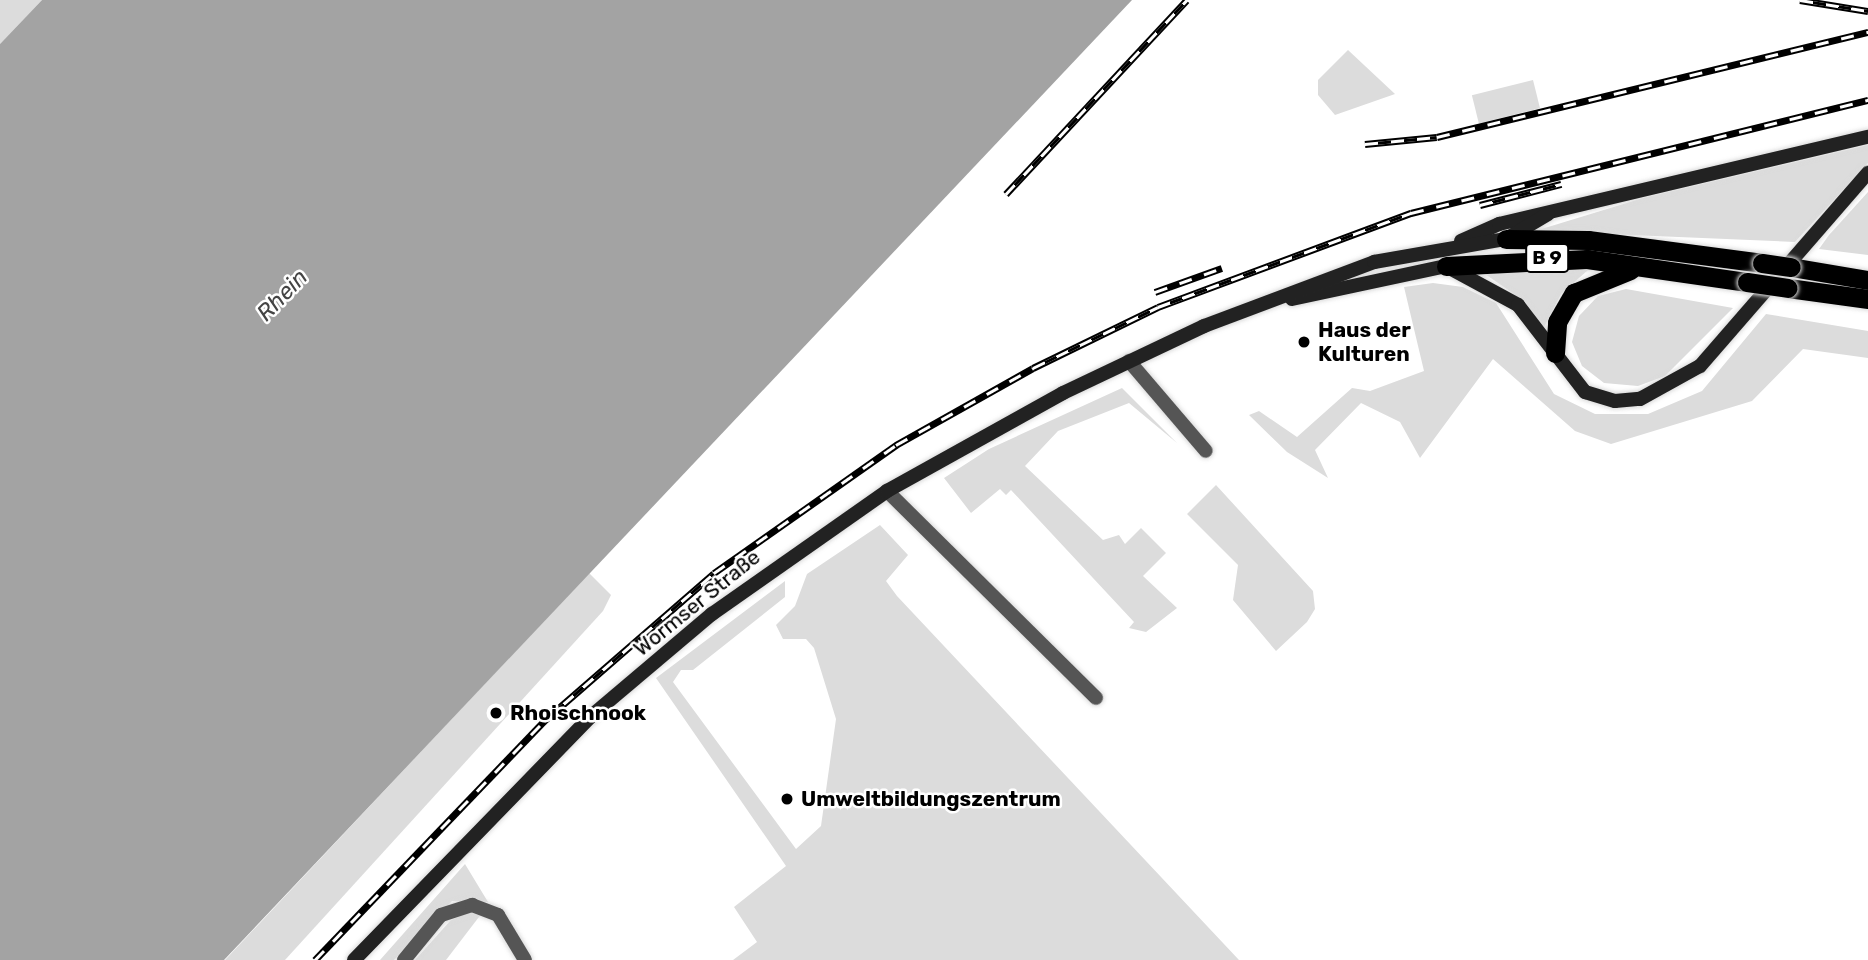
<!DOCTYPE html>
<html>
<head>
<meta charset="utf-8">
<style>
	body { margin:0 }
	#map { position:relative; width:1868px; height:960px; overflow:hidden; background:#fff; font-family:Rubik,sans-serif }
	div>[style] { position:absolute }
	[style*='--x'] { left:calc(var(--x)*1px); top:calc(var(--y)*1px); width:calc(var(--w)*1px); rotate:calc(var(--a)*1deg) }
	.green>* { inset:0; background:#dcdcdc; transform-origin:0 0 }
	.water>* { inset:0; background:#a3a3a3 }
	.roads { filter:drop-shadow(0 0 2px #dbdbdb) drop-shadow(0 0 2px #dbdbdb) }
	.minor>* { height:14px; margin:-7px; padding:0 7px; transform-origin:7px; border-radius:7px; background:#555 }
	.secondary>* { height:14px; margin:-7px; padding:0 7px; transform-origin:7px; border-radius:7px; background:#222 }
	.trunk>* { height:19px; margin:-9.5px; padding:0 9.5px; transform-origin:9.5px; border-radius:9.5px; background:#000 }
	.rail>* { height:7px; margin-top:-3.5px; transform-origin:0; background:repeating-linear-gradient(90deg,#fff 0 13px,#000 0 26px); box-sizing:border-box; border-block:2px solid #000 }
	.bridges { filter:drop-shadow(0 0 2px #dbdbdb) drop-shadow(0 0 2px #dbdbdb) }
	.trunk-bridge>* { height:19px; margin:-9.5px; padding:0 9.5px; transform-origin:9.5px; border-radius:9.5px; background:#000 }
	.dots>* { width:19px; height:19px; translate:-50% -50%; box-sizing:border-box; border:4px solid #fff; border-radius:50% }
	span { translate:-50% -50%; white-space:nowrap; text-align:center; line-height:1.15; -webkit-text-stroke:5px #fff; paint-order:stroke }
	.shield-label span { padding:2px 5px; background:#fff; border:2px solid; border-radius:5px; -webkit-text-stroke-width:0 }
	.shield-label { font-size:19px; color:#000; font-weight:700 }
	.poi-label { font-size:21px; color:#000; font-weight:700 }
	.left { translate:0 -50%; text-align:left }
	.street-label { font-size:21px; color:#000 }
	.water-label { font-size:23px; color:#444; font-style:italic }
</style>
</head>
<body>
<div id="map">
	<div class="green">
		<i style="clip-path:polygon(0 0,42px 0,0 44px)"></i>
		<i style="clip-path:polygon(1348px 50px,1395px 94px,1335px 115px,1318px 95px,1318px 80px)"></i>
		<i style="left:1533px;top:80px;width:29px;height:63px;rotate:76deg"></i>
		<i style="clip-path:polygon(1868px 145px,1868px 163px,1795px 242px,1535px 231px,1643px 198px)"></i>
		<i style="clip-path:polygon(1868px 192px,1868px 255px,1819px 249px,1829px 235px)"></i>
		<i style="clip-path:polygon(1545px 267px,1588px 270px,1561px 294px,1543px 329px,1514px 294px,1485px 274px)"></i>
		<i style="clip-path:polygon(1433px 283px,1463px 287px,1496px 303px,1554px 394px,1595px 414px,1648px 414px,1702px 391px,1766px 314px,1868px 331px,1868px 358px,1803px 349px,1752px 401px,1611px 444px,1575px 431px,1493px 359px,1420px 458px,1400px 422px,1361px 403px,1315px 450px,1328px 478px,1287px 452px,1249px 415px,1259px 411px,1297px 437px,1352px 388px,1370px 391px,1424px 371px,1404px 287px)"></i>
		<i style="clip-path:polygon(1626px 289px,1733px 308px,1665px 376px,1638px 386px,1604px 383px,1582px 366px,1572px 342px,1579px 316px,1598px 296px)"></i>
		<i style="clip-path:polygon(1122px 388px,1177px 443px,1129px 403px,1058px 431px,1025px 466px,1103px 540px,1119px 535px,1125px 544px,1141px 528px,1166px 553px,1143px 576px,1177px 608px,1146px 632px,1129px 628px,1134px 622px,1011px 490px,1006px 495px,1000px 489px,971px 513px,944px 478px,989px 449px)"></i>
		<i style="clip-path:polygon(1216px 485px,1313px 591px,1315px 609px,1307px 622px,1276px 651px,1233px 600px,1238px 565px,1187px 514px)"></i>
		<i style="clip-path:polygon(880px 525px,908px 555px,886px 581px,897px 596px,1239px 960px,733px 960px,757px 942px,734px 907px,786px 866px,656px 678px,785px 581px,785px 597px,693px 670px,681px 670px,673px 682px,796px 849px,821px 826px,836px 719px,814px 648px,806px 639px,783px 639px,776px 625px,795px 606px,807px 574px)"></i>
		<i style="clip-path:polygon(589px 573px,611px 595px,603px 611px,285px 960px,225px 960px)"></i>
		<i style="clip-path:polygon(465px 864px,488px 902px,452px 901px,394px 960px,380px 960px)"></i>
		<i style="clip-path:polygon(468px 911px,482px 913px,446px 960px,415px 960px,450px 921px)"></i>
	</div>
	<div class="water">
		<i style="clip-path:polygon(42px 0,1132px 0,224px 960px,0 960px,0 44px)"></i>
	</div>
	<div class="roads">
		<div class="minor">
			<i style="--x:1129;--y:361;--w:118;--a:49.5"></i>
			<i style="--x:887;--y:491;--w:294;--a:44.7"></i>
			<i style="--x:404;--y:960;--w:58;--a:-50.6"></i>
			<i style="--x:441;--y:915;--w:33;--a:-18"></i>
			<i style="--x:472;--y:905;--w:28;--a:21"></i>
			<i style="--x:498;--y:915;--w:52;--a:59"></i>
		</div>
		<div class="secondary">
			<i style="--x:1461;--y:241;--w:42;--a:-24.1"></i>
			<i style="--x:1499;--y:224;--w:379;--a:-13.3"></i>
			<i style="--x:1292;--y:299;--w:157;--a:-12.1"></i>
			<i style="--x:1446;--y:266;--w:82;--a:28.4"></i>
			<i style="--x:1518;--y:305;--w:110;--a:52.4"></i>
			<i style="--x:1585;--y:392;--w:31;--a:17"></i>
			<i style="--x:1615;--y:401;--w:25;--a:-5"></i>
			<i style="--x:1640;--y:399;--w:68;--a:-28.8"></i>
			<i style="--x:1700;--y:366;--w:256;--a:-49"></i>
			<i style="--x:354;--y:960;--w:339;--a:-45.8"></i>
			<i style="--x:590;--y:717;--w:160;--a:-40.2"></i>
			<i style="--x:712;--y:614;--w:214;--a:-35.1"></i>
			<i style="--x:887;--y:491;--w:201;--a:-29.1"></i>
			<i style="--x:1063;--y:393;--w:156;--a:-25.4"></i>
			<i style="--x:1204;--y:326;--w:182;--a:-20.6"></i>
			<i style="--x:1374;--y:262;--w:134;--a:-9.9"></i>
			<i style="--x:1506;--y:239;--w:49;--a:-30.8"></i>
		</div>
		<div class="trunk">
			<i style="--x:1506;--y:239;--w:82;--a:0.7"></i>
			<i style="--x:1588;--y:240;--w:176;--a:7.5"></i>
			<i style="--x:1446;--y:266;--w:141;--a:-2.8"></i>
			<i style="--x:1587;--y:259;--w:162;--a:8.2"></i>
			<i style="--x:1791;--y:267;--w:78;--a:9.6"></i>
			<i style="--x:1788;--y:288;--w:81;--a:7.8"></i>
			<i style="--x:1555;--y:353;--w:31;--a:-86"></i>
			<i style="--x:1557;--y:322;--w:34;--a:-60"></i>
			<i style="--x:1574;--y:293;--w:61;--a:-22.3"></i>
		</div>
	</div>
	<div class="rail">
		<i style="--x:1800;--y:0;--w:69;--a:9.2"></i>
		<i style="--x:1365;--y:144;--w:72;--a:-5.6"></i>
		<i style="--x:1437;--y:137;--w:444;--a:-13.7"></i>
		<i style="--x:1006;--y:194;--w:265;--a:-47"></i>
		<i style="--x:1480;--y:205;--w:84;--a:-14.5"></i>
		<i style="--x:1155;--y:292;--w:71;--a:-19.7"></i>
		<i style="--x:315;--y:960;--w:331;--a:-46.2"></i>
		<i style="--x:544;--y:721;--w:225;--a:-41"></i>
		<i style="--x:714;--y:573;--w:223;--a:-35.1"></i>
		<i style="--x:896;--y:445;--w:157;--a:-29.3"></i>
		<i style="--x:1033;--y:368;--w:139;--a:-26"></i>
		<i style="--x:1158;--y:307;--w:270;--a:-20.4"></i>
		<i style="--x:1411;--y:213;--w:471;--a:-13.9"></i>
	</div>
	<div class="bridges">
		<div class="trunk-bridge">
			<i style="--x:1762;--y:263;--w:29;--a:8"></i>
			<i style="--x:1747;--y:282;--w:41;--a:8.3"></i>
		</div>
	</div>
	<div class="dots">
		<i style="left:1304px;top:342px;background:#000"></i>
		<i style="left:496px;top:713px;background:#000"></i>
		<i style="left:787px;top:799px;background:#000"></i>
	</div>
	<div class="shield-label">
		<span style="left:1547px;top:258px">B 9</span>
	</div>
	<div class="poi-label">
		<span class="left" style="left:1318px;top:342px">Haus der<br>Kulturen</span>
		<span class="left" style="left:510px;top:713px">Rhoischnook</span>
		<span class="left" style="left:801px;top:799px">Umweltbildungszentrum</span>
	</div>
	<div class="street-label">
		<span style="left:697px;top:603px;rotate:-39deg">Wormser Straße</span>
	</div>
	<div class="water-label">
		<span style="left:282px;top:295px;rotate:-46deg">Rhein</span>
	</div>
</div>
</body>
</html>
